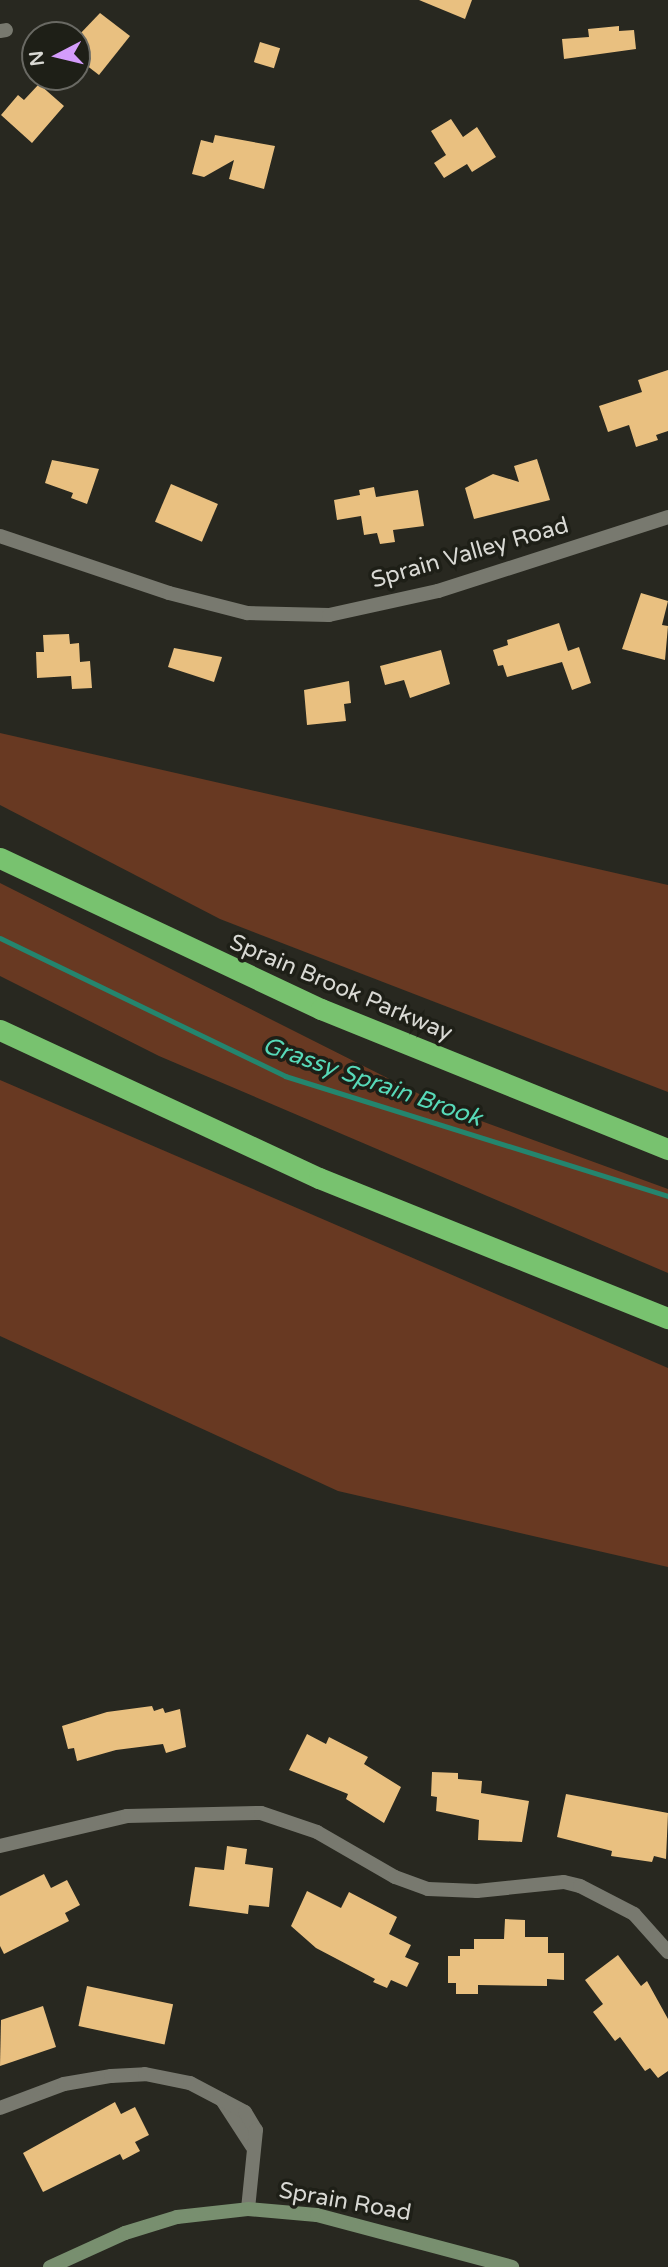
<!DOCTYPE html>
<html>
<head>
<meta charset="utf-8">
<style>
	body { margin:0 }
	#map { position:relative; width:668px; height:2267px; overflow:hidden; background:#282820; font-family:"Varela Round",sans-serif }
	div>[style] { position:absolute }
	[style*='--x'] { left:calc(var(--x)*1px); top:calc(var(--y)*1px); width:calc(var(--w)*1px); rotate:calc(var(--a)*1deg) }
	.green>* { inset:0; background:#683922 }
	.stream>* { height:5px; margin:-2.5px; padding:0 2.5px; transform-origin:2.5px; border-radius:2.5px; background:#24856e }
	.building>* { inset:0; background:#e9c080; transform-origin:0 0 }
	.street>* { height:14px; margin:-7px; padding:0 7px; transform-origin:7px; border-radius:7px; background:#78796f }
	.secondary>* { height:14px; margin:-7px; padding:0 7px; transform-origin:7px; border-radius:7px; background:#788f6f }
	.highway>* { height:21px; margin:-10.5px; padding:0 10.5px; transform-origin:10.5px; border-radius:10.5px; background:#78c26f }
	span { translate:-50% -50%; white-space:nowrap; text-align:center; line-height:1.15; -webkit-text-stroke:7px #1e1f17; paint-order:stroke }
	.street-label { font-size:23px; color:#d9d9d4 }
	.water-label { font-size:24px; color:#57d9b8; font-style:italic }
	.north { position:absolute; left:21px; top:21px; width:70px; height:70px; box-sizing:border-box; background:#1e1f17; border:2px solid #696963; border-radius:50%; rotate:263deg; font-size:19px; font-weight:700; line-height:28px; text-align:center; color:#d9d9d4 }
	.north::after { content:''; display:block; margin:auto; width:24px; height:32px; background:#d49cfb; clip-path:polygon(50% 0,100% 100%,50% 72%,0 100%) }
</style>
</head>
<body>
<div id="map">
	<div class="green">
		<i style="clip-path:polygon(0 733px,668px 885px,668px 1092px,220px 919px,0 805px)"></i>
		<i style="clip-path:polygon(0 883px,451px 1110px,668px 1189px,668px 1273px,159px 1056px,0 976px)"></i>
		<i style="clip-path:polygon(0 1080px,668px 1368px,668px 1567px,338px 1491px,0 1336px)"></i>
	</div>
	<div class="stream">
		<i style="--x:0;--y:938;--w:317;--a:25.8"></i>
		<i style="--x:285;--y:1076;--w:401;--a:17.4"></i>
	</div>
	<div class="building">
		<i style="clip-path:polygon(419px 0,472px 0,465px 19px)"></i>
		<i style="clip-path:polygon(100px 13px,130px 36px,99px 75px,77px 58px,77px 37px)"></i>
		<i style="clip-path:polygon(619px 26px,619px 31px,634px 30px,636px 49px,564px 59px,562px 39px,589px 37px,588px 29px)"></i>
		<i style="left:260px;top:42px;width:21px;height:21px;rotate:17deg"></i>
		<i style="clip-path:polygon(39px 84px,64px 106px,32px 143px,1px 115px,18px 95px,24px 100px)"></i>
		<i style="clip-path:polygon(451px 119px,463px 137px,477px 127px,496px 157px,472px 172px,467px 164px,444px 178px,434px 163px,446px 155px,431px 131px)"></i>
		<i style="clip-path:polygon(215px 135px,275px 146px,264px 189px,229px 179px,234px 160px,204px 177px,192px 174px,201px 140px,213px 143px)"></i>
		<i style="clip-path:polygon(668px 370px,668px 431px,656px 435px,658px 440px,636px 447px,629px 425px,608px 432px,599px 406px,642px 392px,638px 380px)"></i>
		<i style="clip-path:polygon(537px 459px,550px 500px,474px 519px,465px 488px,493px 474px,519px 482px,514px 466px)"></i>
		<i style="clip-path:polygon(52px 460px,99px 469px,87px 504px,71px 498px,73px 493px,45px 483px)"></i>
		<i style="left:171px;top:484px;width:51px;height:41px;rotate:23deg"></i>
		<i style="clip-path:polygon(374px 487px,376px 497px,418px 490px,424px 526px,393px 530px,395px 542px,380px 544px,377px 533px,364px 535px,361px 516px,337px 520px,334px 500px,360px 495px,359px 490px)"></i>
		<i style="clip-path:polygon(641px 593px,668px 601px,662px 625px,668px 626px,665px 660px,622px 649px)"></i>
		<i style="clip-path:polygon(559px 623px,568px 651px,579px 647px,591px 683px,572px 690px,562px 662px,507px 677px,503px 665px,498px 666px,493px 650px,508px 645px,507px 640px)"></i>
		<i style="clip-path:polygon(69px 634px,70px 644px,79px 643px,80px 662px,90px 661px,92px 688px,72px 689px,71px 676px,37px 678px,36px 652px,44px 652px,43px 635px)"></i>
		<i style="clip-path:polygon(174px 648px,222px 657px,214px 682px,168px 667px)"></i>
		<i style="clip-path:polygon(441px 650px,450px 684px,410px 698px,404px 680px,385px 685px,380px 666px)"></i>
		<i style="clip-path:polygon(349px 681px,351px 703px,344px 704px,346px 721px,307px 725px,304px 690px)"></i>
		<i style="clip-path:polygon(152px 1706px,154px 1711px,163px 1708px,165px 1713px,180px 1709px,186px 1747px,166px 1753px,163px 1744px,116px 1750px,77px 1761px,74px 1748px,68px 1749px,62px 1726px,107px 1712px)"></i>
		<i style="clip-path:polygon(307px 1734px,326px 1744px,329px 1737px,368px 1757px,364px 1764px,401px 1787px,384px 1823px,346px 1799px,348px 1794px,289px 1770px)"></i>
		<i style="clip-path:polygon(432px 1772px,458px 1773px,458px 1779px,482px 1781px,481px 1793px,529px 1801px,522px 1842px,478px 1840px,479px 1820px,436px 1811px,437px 1797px,431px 1796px)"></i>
		<i style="clip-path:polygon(566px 1794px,668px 1813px,666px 1859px,654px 1856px,652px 1862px,611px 1856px,612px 1851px,557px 1837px)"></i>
		<i style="clip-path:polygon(227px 1846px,247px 1849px,245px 1864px,273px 1868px,269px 1907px,249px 1905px,248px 1914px,189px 1906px,195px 1867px,224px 1870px)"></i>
		<i style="clip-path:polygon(44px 1874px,51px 1888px,67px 1880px,80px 1905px,65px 1913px,69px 1921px,4px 1954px,0 1946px,0 1896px)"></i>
		<i style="clip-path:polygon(307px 1891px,341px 1908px,349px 1892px,397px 1917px,389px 1934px,411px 1945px,405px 1957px,419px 1963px,407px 1987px,391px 1980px,387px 1988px,373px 1982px,375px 1979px,316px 1948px,291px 1926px)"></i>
		<i style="clip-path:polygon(505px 1919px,525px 1920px,525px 1937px,548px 1937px,548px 1953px,564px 1953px,564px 1980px,547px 1979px,547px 1986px,478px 1985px,478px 1994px,456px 1994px,456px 1983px,448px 1983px,448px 1956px,460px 1956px,460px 1949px,474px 1949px,474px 1939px,504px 1939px)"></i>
		<i style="clip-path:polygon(618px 1955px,641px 1986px,647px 1981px,668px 2019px,668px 2071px,658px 2078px,650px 2068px,645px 2071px,620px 2037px,615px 2041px,593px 2012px,603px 2004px,585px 1980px)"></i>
		<i style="left:87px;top:1986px;width:88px;height:41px;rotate:12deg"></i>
		<i style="clip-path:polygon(43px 2006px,56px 2047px,0 2066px,1px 2020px)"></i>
		<i style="clip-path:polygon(115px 2102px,121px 2114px,135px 2107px,149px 2135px,135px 2142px,140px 2151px,123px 2160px,120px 2154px,43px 2192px,23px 2153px)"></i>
	</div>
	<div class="street">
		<i style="--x:0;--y:31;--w:6;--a:-9"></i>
		<i style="--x:0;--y:536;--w:178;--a:18.6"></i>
		<i style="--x:169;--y:593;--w:81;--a:14.4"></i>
		<i style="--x:247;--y:613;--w:82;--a:1.4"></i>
		<i style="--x:329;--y:615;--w:112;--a:-12.4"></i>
		<i style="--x:438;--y:591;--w:242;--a:-17.8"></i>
		<i style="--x:0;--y:1846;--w:130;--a:-13.3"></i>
		<i style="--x:127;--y:1816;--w:134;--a:-1.3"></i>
		<i style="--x:261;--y:1813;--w:59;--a:18.7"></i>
		<i style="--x:317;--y:1832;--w:90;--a:30"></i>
		<i style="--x:395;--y:1877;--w:35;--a:20"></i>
		<i style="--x:428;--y:1889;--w:49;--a:2.3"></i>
		<i style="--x:477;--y:1891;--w:87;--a:-5.9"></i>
		<i style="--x:564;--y:1882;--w:16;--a:14"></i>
		<i style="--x:580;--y:1886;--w:61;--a:27.4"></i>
		<i style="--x:634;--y:1914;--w:51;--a:48.2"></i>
		<i style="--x:222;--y:2100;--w:55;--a:56.9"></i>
		<i style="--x:0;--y:2108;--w:68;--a:-20.6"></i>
		<i style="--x:64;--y:2084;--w:48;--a:-9.7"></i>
		<i style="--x:111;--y:2076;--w:34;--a:-3"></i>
		<i style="--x:145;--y:2074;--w:46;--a:11.3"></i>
		<i style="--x:190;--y:2083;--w:62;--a:27.8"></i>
		<i style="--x:245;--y:2112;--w:21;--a:59"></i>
		<i style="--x:256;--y:2130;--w:79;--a:95.8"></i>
	</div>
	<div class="secondary">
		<i style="--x:50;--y:2267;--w:82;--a:-24.4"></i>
		<i style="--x:125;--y:2233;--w:54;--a:-17.1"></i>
		<i style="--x:177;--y:2217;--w:71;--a:-6.4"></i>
		<i style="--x:248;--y:2209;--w:69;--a:5"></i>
		<i style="--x:317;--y:2215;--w:202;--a:14.9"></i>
	</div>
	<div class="highway">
		<i style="--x:0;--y:858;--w:355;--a:25.2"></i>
		<i style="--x:321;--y:1009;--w:374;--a:22"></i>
		<i style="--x:0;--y:1030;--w:352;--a:24.9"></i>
		<i style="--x:319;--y:1178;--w:376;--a:21.9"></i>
	</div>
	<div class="street-label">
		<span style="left:470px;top:553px;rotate:-16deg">Sprain Valley Road</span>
		<span style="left:341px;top:988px;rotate:23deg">Sprain Brook Parkway</span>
		<span style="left:345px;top:2202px;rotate:10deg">Sprain Road</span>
	</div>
	<div class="water-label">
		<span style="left:372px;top:1082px;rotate:19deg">Grassy Sprain Brook</span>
	</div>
	<div class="north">N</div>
</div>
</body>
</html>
